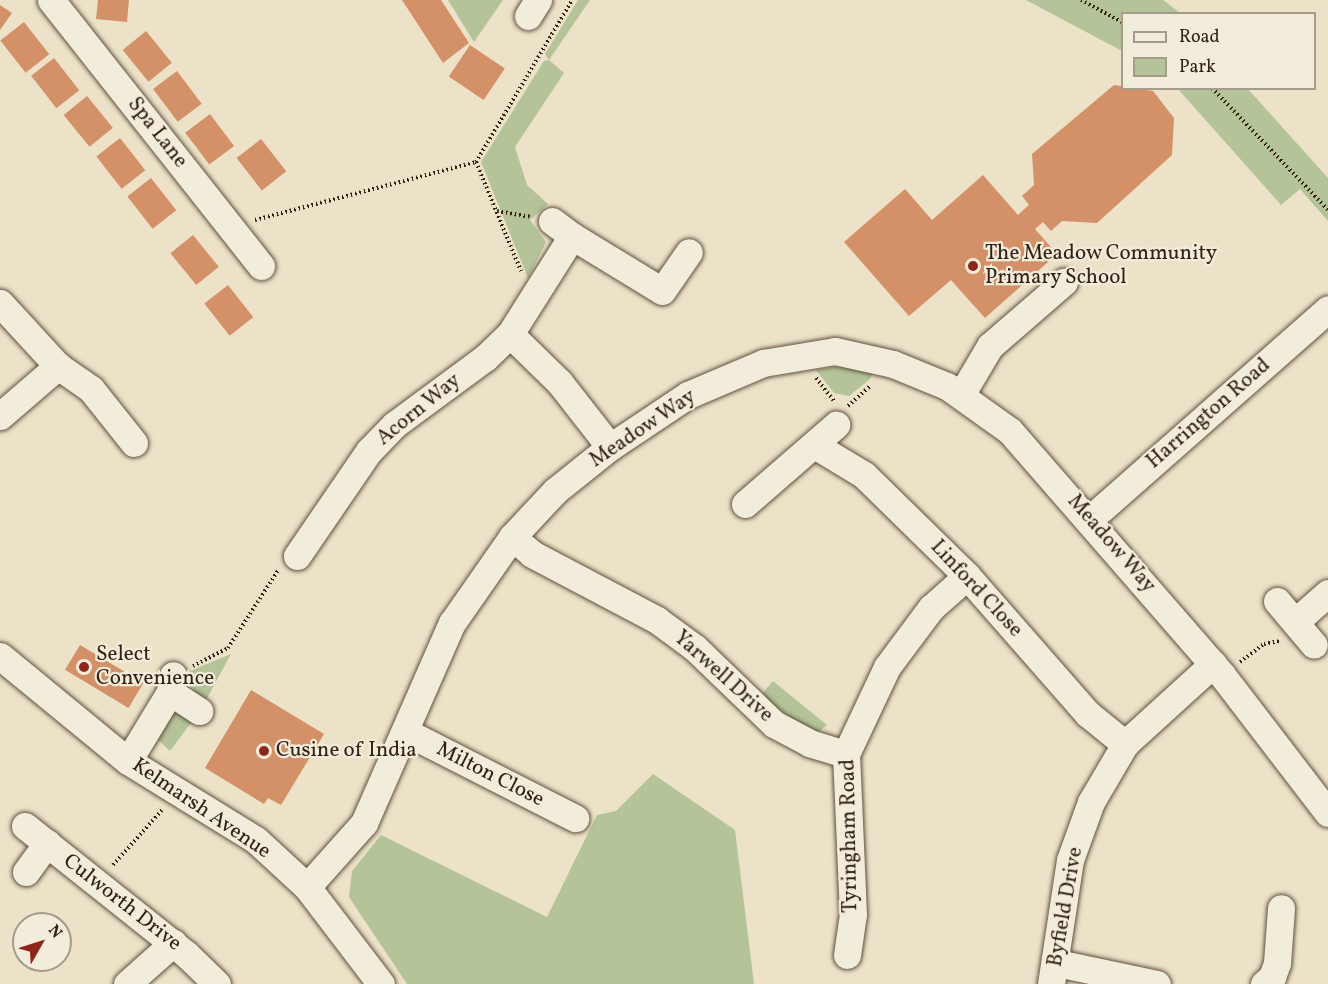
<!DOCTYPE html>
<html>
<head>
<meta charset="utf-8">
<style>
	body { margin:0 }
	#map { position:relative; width:1328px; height:984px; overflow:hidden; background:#ebe2c7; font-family:Vollkorn,serif }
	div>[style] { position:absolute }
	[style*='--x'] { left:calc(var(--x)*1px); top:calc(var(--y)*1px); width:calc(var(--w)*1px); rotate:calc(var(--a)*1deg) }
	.green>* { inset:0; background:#b4c498 }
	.building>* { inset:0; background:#d49067; transform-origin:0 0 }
	.path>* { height:4px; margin-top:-2px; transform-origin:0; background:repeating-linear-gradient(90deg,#322113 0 1.5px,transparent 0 4.5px) }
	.roads { filter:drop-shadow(0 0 2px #605140) drop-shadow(0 0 2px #605140) }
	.minor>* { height:27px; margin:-13.5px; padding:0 13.5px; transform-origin:13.5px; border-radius:13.5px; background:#f2ecdb }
	.dots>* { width:16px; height:16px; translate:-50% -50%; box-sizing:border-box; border:3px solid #f2ecdb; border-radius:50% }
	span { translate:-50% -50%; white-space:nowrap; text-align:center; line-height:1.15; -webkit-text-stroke:4.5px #f2ecdb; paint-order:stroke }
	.street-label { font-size:21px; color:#322113 }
	.poi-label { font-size:21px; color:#322113 }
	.left { translate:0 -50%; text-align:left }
	.legend { position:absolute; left:1121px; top:12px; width:195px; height:78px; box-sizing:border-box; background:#f2ecdb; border:2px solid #a59b8b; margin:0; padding:8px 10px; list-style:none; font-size:18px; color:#322113 }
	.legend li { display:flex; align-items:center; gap:12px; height:30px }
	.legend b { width:30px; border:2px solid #a59b8b }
	.north { position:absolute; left:12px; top:912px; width:60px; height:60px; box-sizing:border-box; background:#f2ecdb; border:2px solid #a59b8b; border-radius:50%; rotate:51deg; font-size:16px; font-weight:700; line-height:24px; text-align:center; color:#322113 }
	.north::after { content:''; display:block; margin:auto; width:21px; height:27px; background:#8f2418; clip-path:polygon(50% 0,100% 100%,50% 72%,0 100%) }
</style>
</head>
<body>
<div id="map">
	<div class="green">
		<i style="clip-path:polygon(448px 0,503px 0,474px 42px)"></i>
		<i style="clip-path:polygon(578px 0,590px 0,549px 60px,564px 73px,515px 147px,527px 185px,548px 204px,530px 220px,546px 242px,528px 278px,481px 162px,544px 61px,549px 60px,545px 54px)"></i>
		<i style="clip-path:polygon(1026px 0,1163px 0,1180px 13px,1122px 14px,1122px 51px)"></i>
		<i style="clip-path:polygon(1178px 89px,1248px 89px,1328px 178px,1328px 221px,1300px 189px,1281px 205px)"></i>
		<i style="clip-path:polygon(833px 367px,852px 367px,874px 371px,870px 379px,849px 396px,834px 393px,816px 370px)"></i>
		<i style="clip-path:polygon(231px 654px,206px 700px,194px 694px,190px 671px)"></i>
		<i style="clip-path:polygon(773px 681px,827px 725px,815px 735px,760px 696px)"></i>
		<i style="clip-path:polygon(174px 711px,196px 716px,170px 751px,156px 738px)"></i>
		<i style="clip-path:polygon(653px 774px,735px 830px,754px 984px,407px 984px,349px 897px,352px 871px,381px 835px,547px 917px,597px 815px,616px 811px)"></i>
	</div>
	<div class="building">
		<i style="clip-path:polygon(98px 0,129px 0,127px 22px,96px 19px)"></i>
		<i style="clip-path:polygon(402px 0,441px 0,469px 43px,443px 63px)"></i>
		<i style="clip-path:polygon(0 5px,12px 13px,0 30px)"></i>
		<i style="left:24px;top:22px;width:41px;height:30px;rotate:52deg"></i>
		<i style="left:146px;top:31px;width:41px;height:30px;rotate:51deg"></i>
		<i style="left:470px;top:45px;width:42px;height:38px;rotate:34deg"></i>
		<i style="left:54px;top:58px;width:41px;height:29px;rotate:52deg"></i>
		<i style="left:177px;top:71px;width:41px;height:30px;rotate:53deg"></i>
		<i style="clip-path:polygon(1114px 85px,1153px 91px,1174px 118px,1172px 155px,1097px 223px,1062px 221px,1051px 231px,1043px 222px,1035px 229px,1057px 254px,985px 318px,951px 280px,909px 316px,844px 242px,905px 189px,932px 220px,983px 175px,1018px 215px,1029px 205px,1022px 196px,1034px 185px,1032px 154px)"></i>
		<i style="left:87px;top:96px;width:41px;height:30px;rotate:51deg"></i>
		<i style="left:210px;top:114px;width:40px;height:31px;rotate:53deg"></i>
		<i style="left:120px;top:138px;width:41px;height:30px;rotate:52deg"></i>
		<i style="left:261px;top:139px;width:41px;height:31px;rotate:52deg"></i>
		<i style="left:151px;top:178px;width:41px;height:30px;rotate:52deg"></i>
		<i style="left:193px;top:235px;width:41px;height:29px;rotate:51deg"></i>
		<i style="left:228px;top:285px;width:41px;height:30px;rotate:52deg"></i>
		<i style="left:80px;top:645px;width:74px;height:29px;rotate:31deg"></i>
		<i style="clip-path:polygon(251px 690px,324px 734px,281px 805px,268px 798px,264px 804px,205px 768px)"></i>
	</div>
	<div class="path">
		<i style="--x:1081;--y:0;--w:47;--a:28.2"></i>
		<i style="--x:1212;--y:88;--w:168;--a:46.4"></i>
		<i style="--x:476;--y:162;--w:118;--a:67.6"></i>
		<i style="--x:497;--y:211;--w:35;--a:10"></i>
		<i style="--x:255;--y:220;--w:228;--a:-14.7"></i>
		<i style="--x:476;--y:162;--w:188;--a:-59.3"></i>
		<i style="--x:816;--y:378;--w:29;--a:52"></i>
		<i style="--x:848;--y:406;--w:31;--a:-42"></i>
		<i style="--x:1240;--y:662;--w:30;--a:-37"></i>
		<i style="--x:1264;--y:644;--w:16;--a:-11"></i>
		<i style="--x:193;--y:666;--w:39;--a:-27"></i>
		<i style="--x:228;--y:648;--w:94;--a:-57.2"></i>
		<i style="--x:113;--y:865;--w:74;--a:-48.3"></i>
	</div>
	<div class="roads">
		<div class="minor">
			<i style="--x:51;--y:0;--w:339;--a:51.7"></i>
			<i style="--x:528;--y:16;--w:19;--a:-58"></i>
			<i style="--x:552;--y:221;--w:25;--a:37"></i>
			<i style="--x:0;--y:303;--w:86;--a:47.4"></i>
			<i style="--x:58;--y:366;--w:40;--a:34.9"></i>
			<i style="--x:91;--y:389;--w:69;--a:51.5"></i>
			<i style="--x:510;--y:334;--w:70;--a:44.4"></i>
			<i style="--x:560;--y:383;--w:81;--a:52"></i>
			<i style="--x:961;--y:395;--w:57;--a:-59.4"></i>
			<i style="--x:990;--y:346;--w:98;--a:-40.9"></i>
			<i style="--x:0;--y:416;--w:77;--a:-40.8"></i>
			<i style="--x:816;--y:446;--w:56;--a:31.1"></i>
			<i style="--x:864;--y:475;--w:144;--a:44.4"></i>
			<i style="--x:967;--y:576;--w:184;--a:48.8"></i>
			<i style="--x:1088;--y:714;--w:48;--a:39"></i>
			<i style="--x:745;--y:504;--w:121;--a:-41"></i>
			<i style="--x:1090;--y:519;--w:317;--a:-41.4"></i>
			<i style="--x:512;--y:537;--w:26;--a:40"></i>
			<i style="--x:532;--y:554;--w:141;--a:27.8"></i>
			<i style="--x:657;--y:620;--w:47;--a:36.4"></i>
			<i style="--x:695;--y:648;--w:110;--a:43.9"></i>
			<i style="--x:774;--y:724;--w:40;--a:28"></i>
			<i style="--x:809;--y:743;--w:39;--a:17"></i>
			<i style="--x:297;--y:556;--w:127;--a:-55.6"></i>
			<i style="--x:369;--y:451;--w:36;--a:-46"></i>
			<i style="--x:394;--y:425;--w:113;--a:-36.4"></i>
			<i style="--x:485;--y:358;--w:35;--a:-44"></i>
			<i style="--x:510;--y:334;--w:116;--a:-57.7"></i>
			<i style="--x:572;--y:236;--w:105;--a:31.4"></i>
			<i style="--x:662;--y:291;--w:47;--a:-55.3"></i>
			<i style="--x:1277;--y:601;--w:57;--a:49.9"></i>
			<i style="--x:1295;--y:622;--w:44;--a:-41.3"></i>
			<i style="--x:0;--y:656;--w:166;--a:39.4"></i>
			<i style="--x:128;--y:761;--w:150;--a:31.7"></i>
			<i style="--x:256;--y:840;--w:69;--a:42.7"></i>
			<i style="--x:307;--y:887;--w:122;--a:52.7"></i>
			<i style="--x:170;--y:692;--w:35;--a:33"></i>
			<i style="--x:406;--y:732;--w:190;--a:27"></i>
			<i style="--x:128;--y:761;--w:81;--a:-58.7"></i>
			<i style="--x:170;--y:692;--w:17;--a:-80"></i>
			<i style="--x:25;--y:826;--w:206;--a:38.5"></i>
			<i style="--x:186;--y:954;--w:43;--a:44.1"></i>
			<i style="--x:26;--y:872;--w:36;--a:-54"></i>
			<i style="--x:307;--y:887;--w:86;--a:-48.3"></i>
			<i style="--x:364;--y:823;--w:219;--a:-66.3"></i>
			<i style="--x:452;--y:623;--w:105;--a:-55.1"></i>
			<i style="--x:512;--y:537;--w:63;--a:-46.9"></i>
			<i style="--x:555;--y:491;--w:70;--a:-38.7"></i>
			<i style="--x:610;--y:447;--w:94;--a:-33.7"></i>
			<i style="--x:688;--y:395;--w:82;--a:-23.1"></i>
			<i style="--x:763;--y:363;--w:73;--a:-9.5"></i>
			<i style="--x:835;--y:351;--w:59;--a:12.6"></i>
			<i style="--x:893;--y:364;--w:58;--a:22.2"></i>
			<i style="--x:947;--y:386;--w:77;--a:35.5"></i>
			<i style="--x:1010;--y:431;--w:323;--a:49"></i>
			<i style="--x:1222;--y:675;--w:174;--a:52.5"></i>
			<i style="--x:847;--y:955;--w:41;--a:-81.7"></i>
			<i style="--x:853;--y:914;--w:160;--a:-92.5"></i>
			<i style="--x:846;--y:754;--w:96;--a:-64.8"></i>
			<i style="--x:887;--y:667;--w:74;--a:-53.3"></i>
			<i style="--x:931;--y:608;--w:48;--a:-41.6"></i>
			<i style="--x:1057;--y:963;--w:102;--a:11.9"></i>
			<i style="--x:127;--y:984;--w:62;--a:-41.7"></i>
			<i style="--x:1051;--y:984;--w:125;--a:-81.3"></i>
			<i style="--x:1070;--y:860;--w:62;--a:-70.1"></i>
			<i style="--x:1091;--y:802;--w:67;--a:-59.6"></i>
			<i style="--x:1125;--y:744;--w:119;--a:-42.3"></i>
			<i style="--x:1264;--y:984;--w:11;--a:-41"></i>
			<i style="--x:1272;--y:977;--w:15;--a:-70"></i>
			<i style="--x:1277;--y:963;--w:55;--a:-85.8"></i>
		</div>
	</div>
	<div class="dots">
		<i style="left:973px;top:266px;background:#8f2418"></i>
		<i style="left:84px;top:667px;background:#8f2418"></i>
		<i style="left:264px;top:751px;background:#8f2418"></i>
	</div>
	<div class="street-label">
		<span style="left:157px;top:133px;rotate:52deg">Spa Lane</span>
		<span style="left:419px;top:410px;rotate:-39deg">Acorn Way</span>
		<span style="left:1209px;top:414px;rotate:-41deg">Harrington Road</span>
		<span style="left:643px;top:429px;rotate:-34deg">Meadow Way</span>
		<span style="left:1111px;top:544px;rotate:49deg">Meadow Way</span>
		<span style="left:976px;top:589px;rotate:47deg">Linford Close</span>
		<span style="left:723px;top:677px;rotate:42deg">Yarwell Drive</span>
		<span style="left:490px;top:775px;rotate:27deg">Milton Close</span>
		<span style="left:201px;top:809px;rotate:34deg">Kelmarsh Avenue</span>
		<span style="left:850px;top:836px;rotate:-91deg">Tyringham Road</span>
		<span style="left:122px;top:903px;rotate:38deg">Culworth Drive</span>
		<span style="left:1066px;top:907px;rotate:-80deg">Byfield Drive</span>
	</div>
	<div class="poi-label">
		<span class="left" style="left:985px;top:266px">The Meadow Community<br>Primary School</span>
		<span class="left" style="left:96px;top:667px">Select<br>Convenience</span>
		<span class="left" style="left:276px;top:751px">Cusine of India</span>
	</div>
	<ul class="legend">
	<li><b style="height:8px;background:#f2ecdb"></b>Road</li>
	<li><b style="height:16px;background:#b4c498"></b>Park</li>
	</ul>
	<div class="north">N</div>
</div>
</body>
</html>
